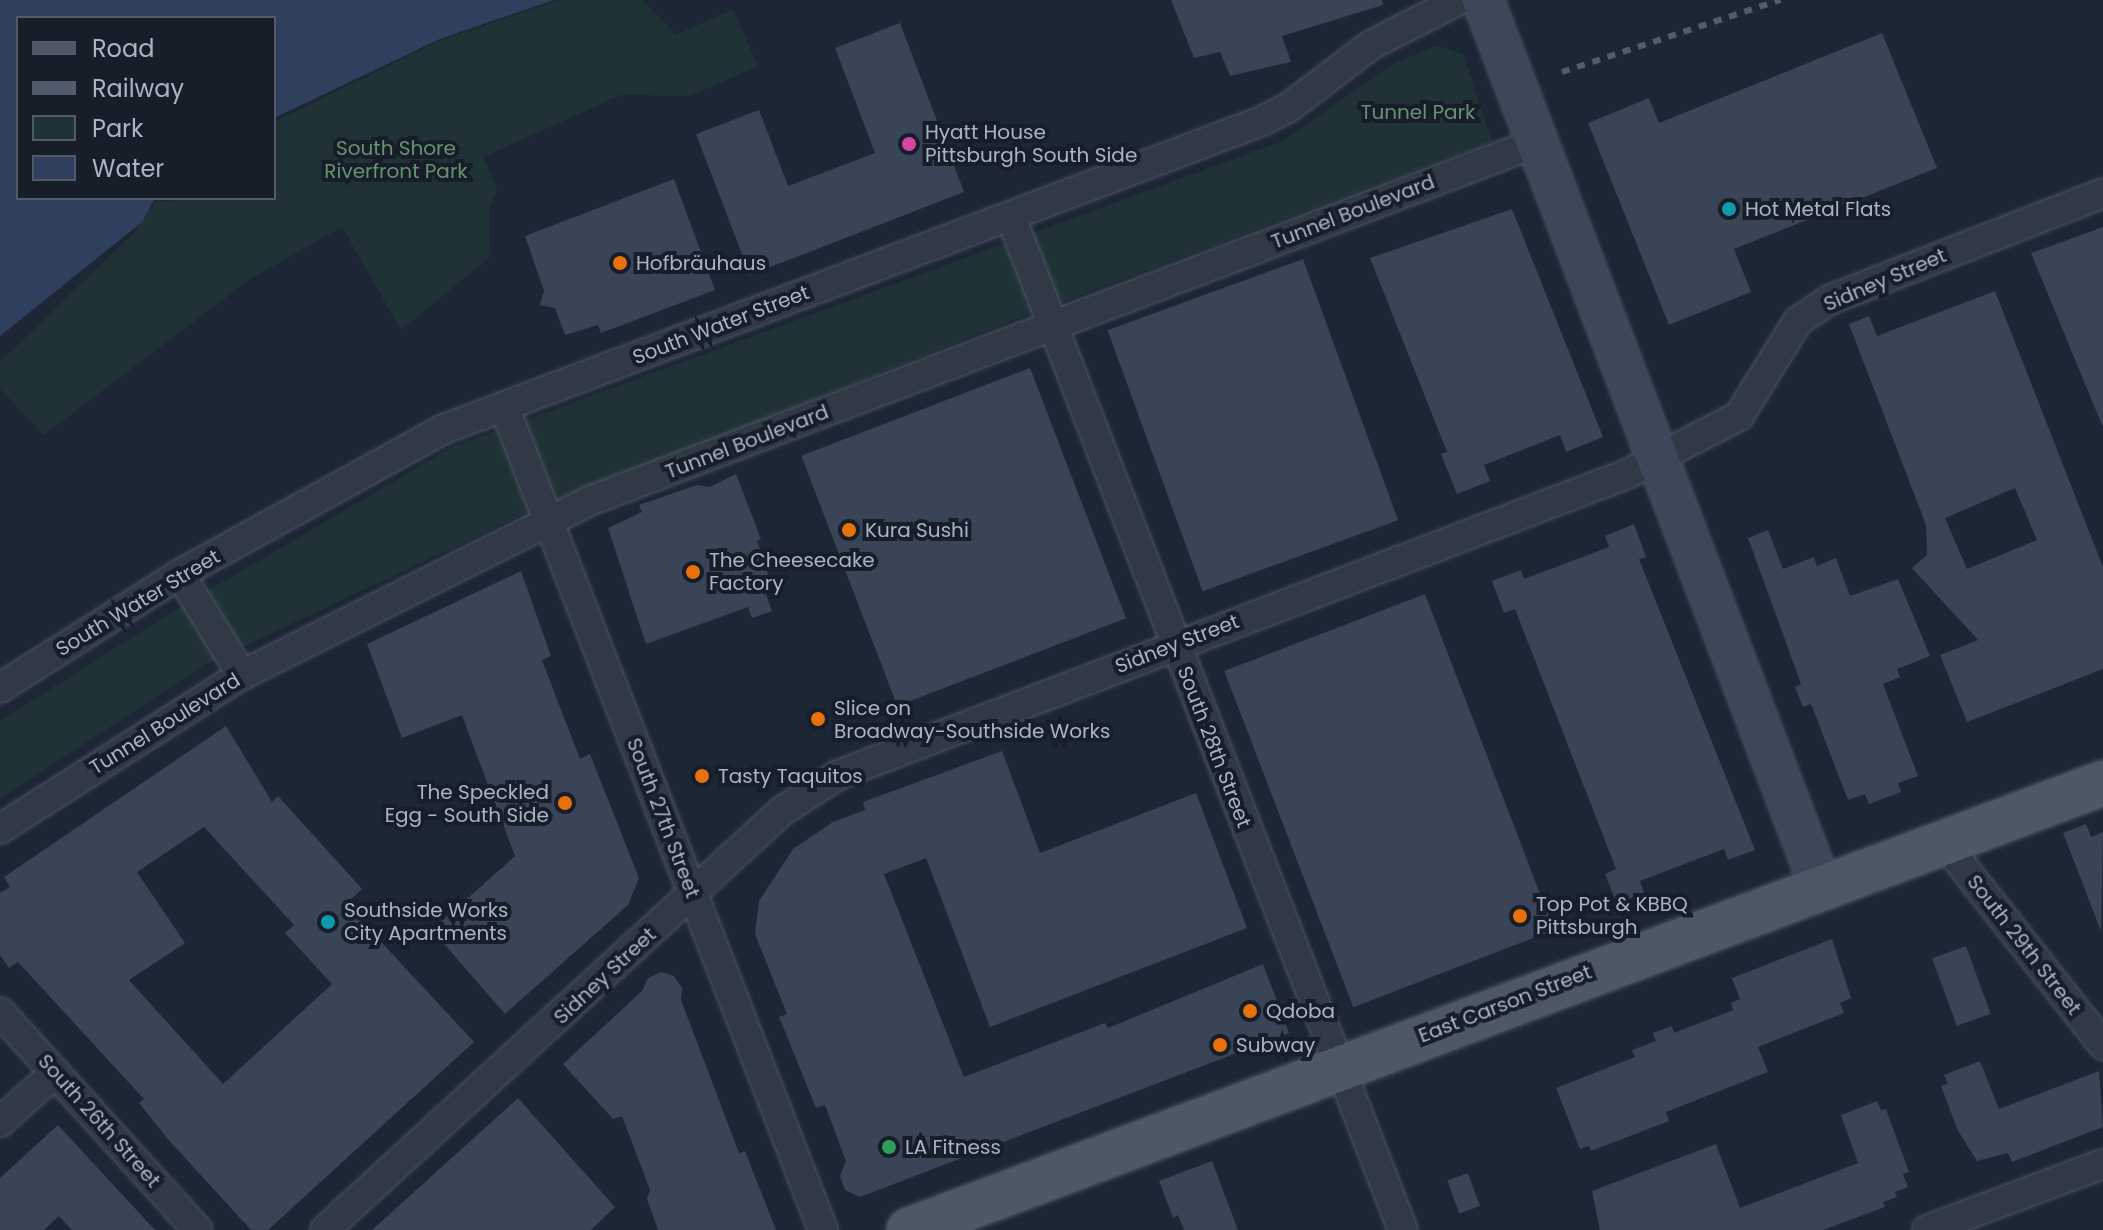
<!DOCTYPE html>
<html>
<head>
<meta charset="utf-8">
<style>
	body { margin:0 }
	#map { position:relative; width:2103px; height:1230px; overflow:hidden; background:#1d2635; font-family:Poppins,sans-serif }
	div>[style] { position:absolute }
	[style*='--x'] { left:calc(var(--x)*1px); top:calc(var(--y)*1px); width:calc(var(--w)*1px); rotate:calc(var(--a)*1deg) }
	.green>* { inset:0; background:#1f3336 }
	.water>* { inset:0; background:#2f405e }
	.building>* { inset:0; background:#394457; transform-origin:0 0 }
	.roads { filter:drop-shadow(0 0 2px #4b5361) drop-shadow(0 0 2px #4b5361) }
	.minor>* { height:28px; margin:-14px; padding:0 14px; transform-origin:14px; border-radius:14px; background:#313846 }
	.secondary>* { height:40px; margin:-20px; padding:0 20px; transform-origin:20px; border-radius:20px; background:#3e4759 }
	.primary>* { height:44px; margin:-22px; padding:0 22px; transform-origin:22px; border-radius:22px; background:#4e5766 }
	.rail>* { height:6px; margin-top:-3px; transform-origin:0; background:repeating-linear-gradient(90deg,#525c6e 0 8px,transparent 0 16px) }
	.dots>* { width:22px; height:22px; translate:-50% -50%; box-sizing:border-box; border:4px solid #171e2a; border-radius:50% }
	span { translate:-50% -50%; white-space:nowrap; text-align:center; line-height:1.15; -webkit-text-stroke:8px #171e2a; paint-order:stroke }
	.park-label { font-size:20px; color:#629470 }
	.poi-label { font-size:20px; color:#aab3c4 }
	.left { translate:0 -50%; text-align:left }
	.right { translate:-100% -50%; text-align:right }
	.street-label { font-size:20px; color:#aab3c4 }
	.legend { position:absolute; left:16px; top:16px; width:260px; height:184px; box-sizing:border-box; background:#171e2a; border:2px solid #525a68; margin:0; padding:10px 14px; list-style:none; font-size:24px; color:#aab3c4 }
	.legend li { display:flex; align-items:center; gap:16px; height:40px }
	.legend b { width:40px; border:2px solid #525a68 }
</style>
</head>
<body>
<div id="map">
	<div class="green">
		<i style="clip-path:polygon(560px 0,642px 0,676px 35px,733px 9px,758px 66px,690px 96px,621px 95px,483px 157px,497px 188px,489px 211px,490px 257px,401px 330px,342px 227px,250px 279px,44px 435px,0 389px,0 362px,135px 232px,155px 201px,274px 198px,274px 122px,439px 41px)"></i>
		<i style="clip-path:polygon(1437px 46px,1463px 54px,1492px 142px,1013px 320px,522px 515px,205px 665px,0 799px,0 721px,172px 612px,452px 447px,1283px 141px,1394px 63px)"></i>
	</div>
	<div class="water">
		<i style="clip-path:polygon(0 0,554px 0,440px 39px,274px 118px,274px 18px,18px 18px,18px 198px,155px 198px,142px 222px,0 336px)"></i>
	</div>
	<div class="building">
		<i style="clip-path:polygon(1171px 0,1382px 0,1383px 5px,1282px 36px,1291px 62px,1230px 76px,1220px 52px,1194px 58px)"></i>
		<i style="clip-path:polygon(900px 23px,964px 192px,750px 275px,696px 134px,759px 110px,788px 186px,875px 153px,835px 48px)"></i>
		<i style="clip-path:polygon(1882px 33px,1937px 168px,1734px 249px,1751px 292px,1669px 325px,1588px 123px,1649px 98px,1659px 123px)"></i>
		<i style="clip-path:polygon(674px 179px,715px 290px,601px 333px,598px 325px,565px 335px,555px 308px,540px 305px,544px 291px,525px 236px)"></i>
		<i style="clip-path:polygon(1512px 209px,1603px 437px,1566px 452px,1560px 435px,1484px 465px,1490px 481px,1457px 494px,1441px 454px,1447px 452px,1370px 258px)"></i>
		<i style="clip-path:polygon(2103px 227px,2103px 425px,2102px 425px,2031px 253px)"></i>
		<i style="left:1303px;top:259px;width:278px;height:208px;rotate:70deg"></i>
		<i style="clip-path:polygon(evenodd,1995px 291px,2103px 567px,2103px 669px,1967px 722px,1940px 655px,1978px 640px,1912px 568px,1927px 555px,1926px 525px,1849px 324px,1869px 316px,1877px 336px,1995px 291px,2015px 488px,2037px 540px,1967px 569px,1945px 518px,2015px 488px)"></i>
		<i style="left:1030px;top:368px;width:268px;height:245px;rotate:69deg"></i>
		<i style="clip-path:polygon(736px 474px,761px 539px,757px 541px,772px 586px,764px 589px,772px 611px,752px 618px,748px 607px,646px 644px,608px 528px,642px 512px,639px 505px,697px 485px,710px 487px)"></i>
		<i style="clip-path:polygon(1634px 524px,1646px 557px,1639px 559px,1755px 850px,1728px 860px,1724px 849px,1640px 881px,1644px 893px,1617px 904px,1605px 874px,1616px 869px,1515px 609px,1504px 613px,1492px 581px,1521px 570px,1524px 579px,1609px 547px,1605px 536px)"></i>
		<i style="clip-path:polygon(1768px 530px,1783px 569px,1814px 557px,1817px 566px,1836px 558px,1850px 596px,1898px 579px,1930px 656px,1897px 669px,1900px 677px,1883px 684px,1918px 776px,1898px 783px,1901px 792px,1869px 804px,1865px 794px,1848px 800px,1811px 704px,1803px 707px,1795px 687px,1801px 684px,1748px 538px)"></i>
		<i style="clip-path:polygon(521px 571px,551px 656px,542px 660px,580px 759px,590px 754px,639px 878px,628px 905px,505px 1014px,432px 930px,515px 856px,473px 745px,462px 715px,402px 738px,367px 644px)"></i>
		<i style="left:1425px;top:594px;width:360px;height:215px;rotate:69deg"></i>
		<i style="clip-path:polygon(evenodd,226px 726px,272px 802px,278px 796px,362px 889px,346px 904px,474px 1042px,268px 1230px,251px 1230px,166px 1137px,139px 1103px,144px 1099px,18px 962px,9px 968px,0 955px,0 893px,10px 887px,4px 877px,226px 726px,204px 827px,294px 925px,285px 933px,332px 984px,223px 1084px,129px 980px,185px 943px,137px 872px,204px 827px)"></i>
		<i style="clip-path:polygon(1002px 751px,1040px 853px,1196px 793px,1247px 928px,990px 1027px,926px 858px,884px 874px,964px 1077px,1105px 1023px,1108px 1028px,1263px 964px,1289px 1033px,860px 1197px,845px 1190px,840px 1176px,846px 1161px,825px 1105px,816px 1108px,779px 1017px,787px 1014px,755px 934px,759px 901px,793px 849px,833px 822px,865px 810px,863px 802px)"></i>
		<i style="clip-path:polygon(2086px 824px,2091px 837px,2103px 832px,2101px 931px,2063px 833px)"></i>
		<i style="clip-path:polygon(1832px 939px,1851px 998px,1840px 1003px,1844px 1013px,1758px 1047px,1768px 1072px,1666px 1112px,1669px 1121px,1591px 1151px,1589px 1146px,1580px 1149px,1556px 1088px,1635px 1057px,1632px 1050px,1656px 1041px,1653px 1033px,1672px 1026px,1674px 1033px,1733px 1010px,1731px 1003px,1740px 999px,1732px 978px)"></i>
		<i style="left:1966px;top:946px;width:72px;height:36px;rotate:70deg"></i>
		<i style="clip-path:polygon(661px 972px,674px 976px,682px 988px,681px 1000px,739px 1153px,745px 1151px,776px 1230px,658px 1230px,647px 1199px,650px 1190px,622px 1116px,613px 1119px,563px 1064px,642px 991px,648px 978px)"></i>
		<i style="clip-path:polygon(1980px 1061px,1999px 1109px,2099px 1071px,2103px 1127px,2012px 1162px,2008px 1153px,1977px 1161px,1958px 1131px,1941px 1086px,1948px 1084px,1944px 1075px)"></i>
		<i style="clip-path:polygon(518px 1098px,615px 1207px,591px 1230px,372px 1230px)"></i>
		<i style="clip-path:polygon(1877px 1101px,1881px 1110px,1886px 1109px,1909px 1172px,1903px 1174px,1908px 1187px,1895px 1192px,1897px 1197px,1883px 1202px,1885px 1207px,1823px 1230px,1600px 1230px,1592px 1191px,1716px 1144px,1740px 1208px,1858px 1163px,1841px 1115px)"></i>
		<i style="clip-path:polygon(58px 1125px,155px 1230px,72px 1230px,59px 1216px,44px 1230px,0 1230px,0 1178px)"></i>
		<i style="clip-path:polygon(1212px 1161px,1238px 1230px,1184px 1230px,1178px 1215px,1173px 1218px,1159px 1181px)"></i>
		<i style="left:1468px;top:1173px;width:35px;height:22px;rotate:70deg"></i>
	</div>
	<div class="roads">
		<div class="minor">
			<i style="--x:1011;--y:217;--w:1086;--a:68.85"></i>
			<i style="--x:504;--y:406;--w:884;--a:68.84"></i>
			<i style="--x:180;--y:574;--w:119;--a:58.5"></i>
			<i style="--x:0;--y:688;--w:213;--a:-32.3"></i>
			<i style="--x:180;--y:574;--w:301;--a:-28.8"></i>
			<i style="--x:444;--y:429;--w:874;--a:-20.63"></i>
			<i style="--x:1262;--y:121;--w:29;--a:-27"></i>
			<i style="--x:1288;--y:108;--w:104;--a:-37.2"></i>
			<i style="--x:1371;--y:45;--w:99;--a:-27.1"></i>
			<i style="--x:0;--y:829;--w:287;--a:-32.5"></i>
			<i style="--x:242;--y:675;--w:391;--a:-26.6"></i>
			<i style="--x:592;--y:500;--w:1009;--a:-20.72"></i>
			<i style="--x:1945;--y:844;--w:256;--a:51.8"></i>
			<i style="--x:0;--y:1012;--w:294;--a:47.8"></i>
			<i style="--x:0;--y:1122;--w:74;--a:-41.7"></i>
			<i style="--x:325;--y:1230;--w:620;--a:-42.52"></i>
			<i style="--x:782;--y:811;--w:67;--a:-32.7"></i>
			<i style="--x:838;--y:775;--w:844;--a:-20.88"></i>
			<i style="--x:1627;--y:474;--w:126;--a:-27.4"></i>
			<i style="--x:1739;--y:416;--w:112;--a:-58.2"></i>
			<i style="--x:1798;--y:321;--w:37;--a:-34"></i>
			<i style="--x:1829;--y:300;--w:294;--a:-21.3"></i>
			<i style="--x:1927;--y:1230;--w:188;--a:-20.6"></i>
		</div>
		<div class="secondary">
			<i style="--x:1483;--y:0;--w:949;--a:69.14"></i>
		</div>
		<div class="primary">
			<i style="--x:909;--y:1230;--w:1275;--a:-20.52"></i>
		</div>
	</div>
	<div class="rail">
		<i style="--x:1562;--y:72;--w:230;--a:-18.3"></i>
	</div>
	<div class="dots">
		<i style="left:909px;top:144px;background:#d1479c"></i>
		<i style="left:1729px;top:209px;background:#0f9aa8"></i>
		<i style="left:620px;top:263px;background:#e8710a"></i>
		<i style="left:849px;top:530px;background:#e8710a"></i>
		<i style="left:693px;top:572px;background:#e8710a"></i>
		<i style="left:818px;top:719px;background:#e8710a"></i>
		<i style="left:702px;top:776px;background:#e8710a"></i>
		<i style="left:565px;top:803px;background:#e8710a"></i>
		<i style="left:1520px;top:916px;background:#e8710a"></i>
		<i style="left:328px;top:922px;background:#0f9aa8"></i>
		<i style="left:1250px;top:1011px;background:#e8710a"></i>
		<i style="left:1220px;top:1045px;background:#e8710a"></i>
		<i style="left:889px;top:1147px;background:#2e9e5b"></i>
	</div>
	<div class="park-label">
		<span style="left:1418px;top:112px">Tunnel Park</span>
		<span style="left:396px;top:160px">South Shore<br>Riverfront Park</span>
	</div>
	<div class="poi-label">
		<span class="left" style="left:925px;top:144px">Hyatt House<br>Pittsburgh South Side</span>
		<span class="left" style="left:1745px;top:209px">Hot Metal Flats</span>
		<span class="left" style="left:636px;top:263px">Hofbräuhaus</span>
		<span class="left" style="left:865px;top:530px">Kura Sushi</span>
		<span class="left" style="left:709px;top:572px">The Cheesecake<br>Factory</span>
		<span class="left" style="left:834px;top:720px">Slice on<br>Broadway-Southside Works</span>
		<span class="left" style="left:718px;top:776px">Tasty Taquitos</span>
		<span class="right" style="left:549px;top:804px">The Speckled<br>Egg - South Side</span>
		<span class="left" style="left:1536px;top:916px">Top Pot &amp; KBBQ<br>Pittsburgh</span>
		<span class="left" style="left:344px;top:922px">Southside Works<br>City Apartments</span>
		<span class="left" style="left:1266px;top:1011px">Qdoba</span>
		<span class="left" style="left:1236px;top:1045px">Subway</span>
		<span class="left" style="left:905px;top:1147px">LA Fitness</span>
	</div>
	<div class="street-label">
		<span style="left:1353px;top:212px;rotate:-21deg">Tunnel Boulevard</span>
		<span style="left:1885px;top:280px;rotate:-23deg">Sidney Street</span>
		<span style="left:721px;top:325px;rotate:-21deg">South Water Street</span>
		<span style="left:747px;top:442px;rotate:-21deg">Tunnel Boulevard</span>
		<span style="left:138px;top:603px;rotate:-31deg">South Water Street</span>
		<span style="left:1177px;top:644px;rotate:-21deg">Sidney Street</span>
		<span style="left:165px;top:724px;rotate:-32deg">Tunnel Boulevard</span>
		<span style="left:1214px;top:747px;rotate:69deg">South 28th Street</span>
		<span style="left:663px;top:818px;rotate:69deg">South 27th Street</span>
		<span style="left:2024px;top:945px;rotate:52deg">South 29th Street</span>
		<span style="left:605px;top:976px;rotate:-43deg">Sidney Street</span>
		<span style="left:1505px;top:1004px;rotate:-21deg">East Carson Street</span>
		<span style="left:99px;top:1121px;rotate:48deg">South 26th Street</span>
	</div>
	<ul class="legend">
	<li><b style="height:10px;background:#4e5766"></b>Road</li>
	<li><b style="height:10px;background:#525c6e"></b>Railway</li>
	<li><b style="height:22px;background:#1f3336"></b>Park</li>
	<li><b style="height:22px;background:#2f405e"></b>Water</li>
	</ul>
</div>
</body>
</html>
